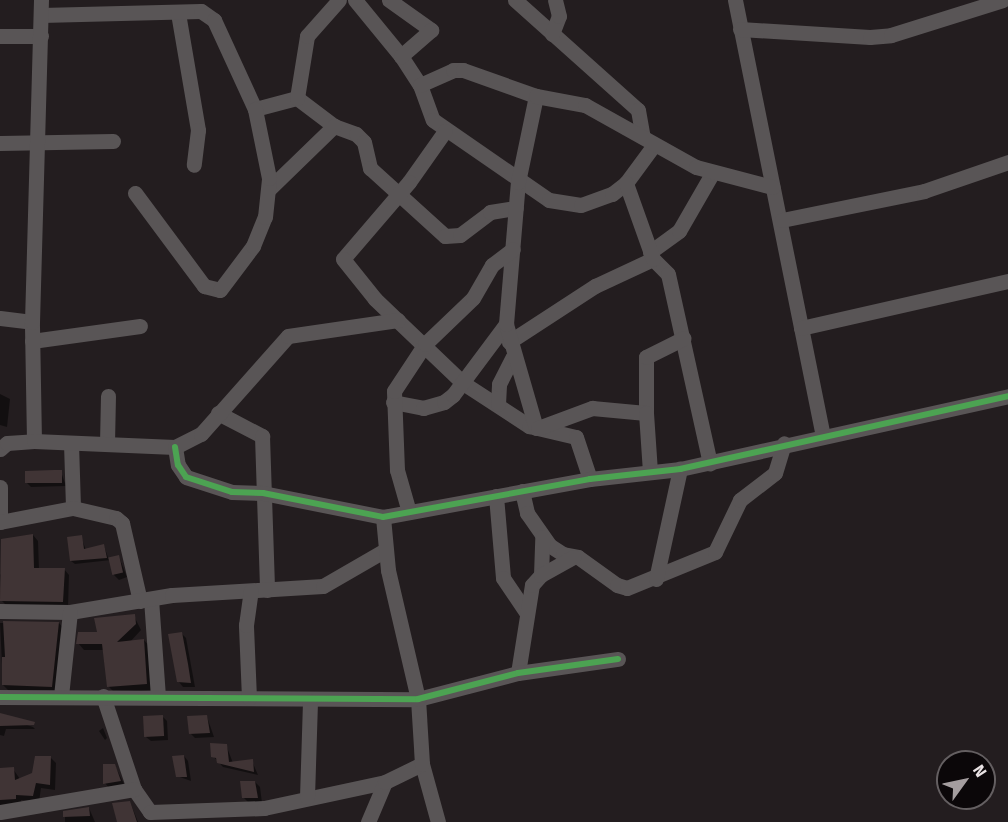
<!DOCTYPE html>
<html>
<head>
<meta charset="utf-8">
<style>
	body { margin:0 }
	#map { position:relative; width:1008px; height:822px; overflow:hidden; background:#231d1f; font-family:"Fira Sans",sans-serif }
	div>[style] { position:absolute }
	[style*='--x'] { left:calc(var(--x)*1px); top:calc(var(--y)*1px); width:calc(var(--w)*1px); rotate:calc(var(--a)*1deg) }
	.shadow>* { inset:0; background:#0007 }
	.building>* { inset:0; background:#403435; transform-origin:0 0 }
	.minor>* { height:15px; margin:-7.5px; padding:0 7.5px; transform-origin:7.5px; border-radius:7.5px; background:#595556 }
	.cycleway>* { height:6px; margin:-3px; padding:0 3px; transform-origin:3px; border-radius:3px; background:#4ca352 }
	span { translate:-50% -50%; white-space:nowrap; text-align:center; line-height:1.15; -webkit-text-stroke:4.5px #0b0709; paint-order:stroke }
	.north { position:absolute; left:936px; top:750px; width:60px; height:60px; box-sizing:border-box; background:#0b0709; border:2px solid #645f61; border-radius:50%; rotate:57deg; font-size:16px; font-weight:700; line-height:24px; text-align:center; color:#e9e2e4 }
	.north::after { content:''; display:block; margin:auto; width:21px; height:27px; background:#a49d9f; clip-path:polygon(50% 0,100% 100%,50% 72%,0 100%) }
</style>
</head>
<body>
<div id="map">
	<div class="shadow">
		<i style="clip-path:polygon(0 394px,10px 399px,7px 427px,0 425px)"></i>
		<i style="clip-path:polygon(61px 472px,66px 486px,31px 487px,27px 483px)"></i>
		<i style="clip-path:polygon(33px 535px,38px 541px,39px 569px,64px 569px,69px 575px,68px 607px,7px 606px,2px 601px,0 575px)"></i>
		<i style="clip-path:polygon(81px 537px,86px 550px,104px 546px,109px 560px,119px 557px,127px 577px,119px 580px,114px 575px,111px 560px,75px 564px,71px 561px)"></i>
		<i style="clip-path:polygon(134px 616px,141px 630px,130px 642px,144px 640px,150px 647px,153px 690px,115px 693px,108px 686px,104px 650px,84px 650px,78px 643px)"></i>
		<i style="clip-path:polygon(0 623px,59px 623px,65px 630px,58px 694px,10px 692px,3px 685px)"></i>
		<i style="clip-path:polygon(181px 633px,186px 638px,195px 687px,183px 687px,179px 682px)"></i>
		<i style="clip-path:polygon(0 716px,33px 727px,35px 729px,6px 729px,4px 736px,0 735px)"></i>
		<i style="clip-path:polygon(162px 716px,167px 721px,168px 740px,151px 741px,146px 737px)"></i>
		<i style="clip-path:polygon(207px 717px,214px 737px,195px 738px,190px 733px)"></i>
		<i style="clip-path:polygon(103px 728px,107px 738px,105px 740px,99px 731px)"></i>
		<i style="clip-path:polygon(226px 745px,233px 763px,252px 761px,258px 775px,223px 767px,213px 756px)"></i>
		<i style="clip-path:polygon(184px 756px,188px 761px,191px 781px,177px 776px)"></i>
		<i style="clip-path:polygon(50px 757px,56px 763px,55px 790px,41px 788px,39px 802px,21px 800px,22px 804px,0 806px,0 770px,13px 769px,20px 779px,34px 775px)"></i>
		<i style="clip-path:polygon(115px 766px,125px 786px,109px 788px,105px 783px)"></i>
		<i style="clip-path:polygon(255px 782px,260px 787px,262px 803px,248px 802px,243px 797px)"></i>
		<i style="clip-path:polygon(130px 802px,138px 822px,119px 822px,114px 804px)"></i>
		<i style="clip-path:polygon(89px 808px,95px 822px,65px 822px,65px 812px)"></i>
	</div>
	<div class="building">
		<i style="clip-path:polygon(54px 470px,62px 470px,62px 483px,25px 483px,25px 471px)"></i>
		<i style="clip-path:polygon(33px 534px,34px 568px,65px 568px,63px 602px,0 601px,1px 539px)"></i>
		<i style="clip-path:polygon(82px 535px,84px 549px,104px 544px,107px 558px,70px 561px,67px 537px)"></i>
		<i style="left:119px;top:555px;width:18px;height:11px;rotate:77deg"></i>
		<i style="clip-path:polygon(135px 614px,136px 624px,117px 642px,144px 639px,147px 684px,107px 687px,102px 644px,76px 644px,78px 632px,97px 632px,94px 618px)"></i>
		<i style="clip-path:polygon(3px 621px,59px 622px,52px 687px,2px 685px,2px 657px,5px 657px)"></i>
		<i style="clip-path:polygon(182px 632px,188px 664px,191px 683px,177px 682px,168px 634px)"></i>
		<i style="clip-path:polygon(0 713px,35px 722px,34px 725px,0 726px)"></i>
		<i style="left:163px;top:715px;width:21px;height:20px;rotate:87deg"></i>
		<i style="clip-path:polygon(207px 715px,210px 733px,189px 734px,187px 716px)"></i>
		<i style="clip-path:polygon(210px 743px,227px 744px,229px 762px,253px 759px,254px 772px,217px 763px,216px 758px,211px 757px)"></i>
		<i style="clip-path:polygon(184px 755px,187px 777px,176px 777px,172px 756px)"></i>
		<i style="clip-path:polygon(35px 756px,51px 756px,50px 785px,36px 783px,33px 796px,16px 795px,16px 799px,0 800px,0 768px,14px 767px,15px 780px,32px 773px)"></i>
		<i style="clip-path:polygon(103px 764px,115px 764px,121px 781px,103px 784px)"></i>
		<i style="clip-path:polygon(240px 781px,255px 781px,258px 798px,242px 798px)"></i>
		<i style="clip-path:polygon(130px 801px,137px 822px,117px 822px,112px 803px)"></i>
		<i style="clip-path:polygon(89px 807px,90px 816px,63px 817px,63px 811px)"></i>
	</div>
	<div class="minor">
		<i style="--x:355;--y:0;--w:72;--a:50.6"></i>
		<i style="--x:401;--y:56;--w:35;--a:57"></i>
		<i style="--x:420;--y:85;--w:37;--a:70"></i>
		<i style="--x:433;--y:120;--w:141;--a:34.6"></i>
		<i style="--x:549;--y:200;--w:32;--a:9"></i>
		<i style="--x:581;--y:205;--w:33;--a:-20"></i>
		<i style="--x:612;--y:194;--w:18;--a:-38"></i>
		<i style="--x:626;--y:183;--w:47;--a:-53.6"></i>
		<i style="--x:389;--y:0;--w:52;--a:35.5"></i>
		<i style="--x:431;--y:30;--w:40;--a:139"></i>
		<i style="--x:515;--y:0;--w:165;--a:41.8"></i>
		<i style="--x:638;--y:110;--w:27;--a:80"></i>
		<i style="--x:735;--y:0;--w:444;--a:78.6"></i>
		<i style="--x:178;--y:13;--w:119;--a:80.3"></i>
		<i style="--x:198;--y:130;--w:35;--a:97"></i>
		<i style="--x:41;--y:15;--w:160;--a:-1.4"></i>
		<i style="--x:201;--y:11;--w:16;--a:35"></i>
		<i style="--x:214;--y:20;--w:98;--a:65.3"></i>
		<i style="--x:255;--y:109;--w:43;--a:-14.7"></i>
		<i style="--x:740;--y:29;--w:130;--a:3.5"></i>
		<i style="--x:870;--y:37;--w:21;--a:-5"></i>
		<i style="--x:891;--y:35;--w:117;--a:-17.4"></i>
		<i style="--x:552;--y:34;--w:19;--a:-69"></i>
		<i style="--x:559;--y:16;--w:16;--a:-104"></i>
		<i style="--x:0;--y:36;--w:41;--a:0"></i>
		<i style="--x:420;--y:85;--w:36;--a:-24"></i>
		<i style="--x:453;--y:70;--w:10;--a:0"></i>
		<i style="--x:463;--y:70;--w:77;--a:19.6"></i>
		<i style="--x:297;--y:98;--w:46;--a:37.1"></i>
		<i style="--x:334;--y:126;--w:23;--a:20"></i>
		<i style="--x:356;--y:134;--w:11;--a:45"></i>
		<i style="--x:364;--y:142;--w:27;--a:77"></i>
		<i style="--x:370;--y:168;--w:101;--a:42.2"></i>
		<i style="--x:445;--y:236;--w:15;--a:-4"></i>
		<i style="--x:460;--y:235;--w:38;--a:-37"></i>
		<i style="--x:490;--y:212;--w:26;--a:-9"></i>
		<i style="--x:297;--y:98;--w:63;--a:-80.8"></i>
		<i style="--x:307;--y:36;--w:48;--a:-48.4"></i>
		<i style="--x:445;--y:131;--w:62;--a:125.2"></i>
		<i style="--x:409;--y:182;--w:101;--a:130.6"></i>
		<i style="--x:343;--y:259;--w:51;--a:51.3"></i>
		<i style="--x:375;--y:299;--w:122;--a:43.7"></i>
		<i style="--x:463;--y:383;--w:79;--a:33.1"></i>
		<i style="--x:529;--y:426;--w:48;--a:13.2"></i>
		<i style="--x:576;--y:437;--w:44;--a:71.6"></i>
		<i style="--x:0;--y:143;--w:113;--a:-1"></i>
		<i style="--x:269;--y:189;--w:91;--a:-44.1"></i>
		<i style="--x:135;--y:193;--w:116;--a:53.4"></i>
		<i style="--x:204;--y:286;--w:16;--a:14"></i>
		<i style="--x:220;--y:290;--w:55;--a:-53.1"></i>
		<i style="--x:253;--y:246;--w:31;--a:-68"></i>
		<i style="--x:265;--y:217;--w:39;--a:-84"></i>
		<i style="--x:269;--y:178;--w:70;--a:-101.5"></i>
		<i style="--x:782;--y:220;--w:145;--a:-11.5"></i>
		<i style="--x:924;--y:191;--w:89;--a:-19"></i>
		<i style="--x:650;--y:252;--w:36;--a:-36"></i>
		<i style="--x:679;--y:231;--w:68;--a:-60"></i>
		<i style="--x:653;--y:259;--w:21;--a:45"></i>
		<i style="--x:668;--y:274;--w:194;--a:77.5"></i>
		<i style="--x:0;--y:318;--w:32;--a:7"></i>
		<i style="--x:801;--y:328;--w:212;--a:-12.8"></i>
		<i style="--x:32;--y:341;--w:109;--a:-7.9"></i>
		<i style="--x:509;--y:342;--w:103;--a:-33.1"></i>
		<i style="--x:595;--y:286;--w:64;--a:-25"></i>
		<i style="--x:653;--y:259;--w:81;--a:-109.6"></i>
		<i style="--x:393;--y:402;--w:31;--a:11"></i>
		<i style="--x:423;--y:408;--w:22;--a:-16"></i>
		<i style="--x:444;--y:402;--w:11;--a:-38"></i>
		<i style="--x:453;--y:395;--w:89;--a:-53.3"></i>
		<i style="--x:498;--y:404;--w:20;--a:-87"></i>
		<i style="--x:499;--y:384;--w:30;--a:-63"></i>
		<i style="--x:218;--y:413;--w:50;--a:27.6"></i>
		<i style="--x:262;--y:436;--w:154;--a:88.1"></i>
		<i style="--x:646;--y:413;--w:56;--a:-90"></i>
		<i style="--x:646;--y:357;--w:42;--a:-26.6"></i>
		<i style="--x:536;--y:428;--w:108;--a:-106.1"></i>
		<i style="--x:506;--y:324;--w:143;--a:-85.2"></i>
		<i style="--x:518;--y:182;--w:88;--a:-78.2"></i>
		<i style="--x:536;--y:96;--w:50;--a:10.4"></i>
		<i style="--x:585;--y:105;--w:127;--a:29.2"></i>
		<i style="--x:696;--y:167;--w:79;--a:14.7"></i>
		<i style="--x:538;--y:428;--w:58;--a:-20.3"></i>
		<i style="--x:592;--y:408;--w:54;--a:5.3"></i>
		<i style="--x:646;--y:413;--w:58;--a:86.1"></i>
		<i style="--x:34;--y:441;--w:119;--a:-91"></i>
		<i style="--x:32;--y:322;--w:322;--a:-88.4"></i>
		<i style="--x:71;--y:443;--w:65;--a:88.2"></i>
		<i style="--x:107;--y:443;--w:47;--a:-88.8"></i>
		<i style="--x:175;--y:447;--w:18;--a:81"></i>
		<i style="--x:178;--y:465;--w:14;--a:56"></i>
		<i style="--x:186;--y:477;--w:48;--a:18.1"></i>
		<i style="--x:232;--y:492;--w:31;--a:2"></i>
		<i style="--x:263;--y:493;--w:122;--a:11.3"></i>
		<i style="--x:383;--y:517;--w:210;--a:-10.4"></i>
		<i style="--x:590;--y:479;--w:91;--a:-6.3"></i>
		<i style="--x:680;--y:469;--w:336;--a:-12.5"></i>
		<i style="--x:0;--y:449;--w:9;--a:-41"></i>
		<i style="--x:7;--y:443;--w:27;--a:-4"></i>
		<i style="--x:34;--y:441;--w:141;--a:2.4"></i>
		<i style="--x:175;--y:447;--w:29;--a:-27"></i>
		<i style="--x:201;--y:434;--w:131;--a:-48.4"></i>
		<i style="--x:288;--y:336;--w:111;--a:-8.3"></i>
		<i style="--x:0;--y:487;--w:35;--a:90"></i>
		<i style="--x:522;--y:491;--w:23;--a:77"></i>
		<i style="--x:527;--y:513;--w:39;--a:55"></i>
		<i style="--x:549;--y:545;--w:17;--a:33"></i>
		<i style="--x:563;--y:554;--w:15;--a:11"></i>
		<i style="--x:578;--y:557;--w:48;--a:35.7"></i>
		<i style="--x:617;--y:585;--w:10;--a:17"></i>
		<i style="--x:627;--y:588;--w:95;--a:-22.2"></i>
		<i style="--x:715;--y:552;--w:58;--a:-64.3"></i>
		<i style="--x:740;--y:500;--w:44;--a:-37.6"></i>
		<i style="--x:775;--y:473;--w:31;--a:-73"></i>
		<i style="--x:496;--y:496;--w:82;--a:85.1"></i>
		<i style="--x:503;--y:578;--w:41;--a:55.9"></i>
		<i style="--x:409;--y:512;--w:44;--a:-105.9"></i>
		<i style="--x:397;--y:470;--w:79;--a:-92.2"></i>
		<i style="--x:394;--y:391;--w:56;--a:-56.6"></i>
		<i style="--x:425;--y:344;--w:66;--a:-43.8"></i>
		<i style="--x:473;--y:298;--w:38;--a:-60"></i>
		<i style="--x:492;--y:265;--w:26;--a:-37"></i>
		<i style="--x:0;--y:522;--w:74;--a:-10.9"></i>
		<i style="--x:73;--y:508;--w:44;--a:13.1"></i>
		<i style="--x:116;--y:518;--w:8;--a:40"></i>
		<i style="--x:122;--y:523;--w:80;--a:77"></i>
		<i style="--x:541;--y:575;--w:38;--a:-88"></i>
		<i style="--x:656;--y:579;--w:113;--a:-77.7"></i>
		<i style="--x:151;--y:599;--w:98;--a:85.9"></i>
		<i style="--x:0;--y:611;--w:70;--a:0.8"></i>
		<i style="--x:70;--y:612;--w:103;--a:-9.5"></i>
		<i style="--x:172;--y:595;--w:151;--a:-3.4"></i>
		<i style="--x:323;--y:586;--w:72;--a:-30.1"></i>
		<i style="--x:518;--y:673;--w:89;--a:-81"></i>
		<i style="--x:532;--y:585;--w:13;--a:-48"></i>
		<i style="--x:541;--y:575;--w:37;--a:-29"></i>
		<i style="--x:61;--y:696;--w:84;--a:-83.9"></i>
		<i style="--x:103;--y:696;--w:98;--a:71.6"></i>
		<i style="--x:134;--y:789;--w:28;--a:55"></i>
		<i style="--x:150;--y:812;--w:114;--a:-2"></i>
		<i style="--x:264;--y:808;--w:124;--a:-12.1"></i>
		<i style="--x:0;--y:697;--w:418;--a:0.3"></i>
		<i style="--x:418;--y:699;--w:103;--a:-14.6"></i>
		<i style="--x:518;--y:673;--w:101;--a:-8"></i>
		<i style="--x:249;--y:698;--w:73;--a:-92.4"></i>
		<i style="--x:246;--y:625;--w:34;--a:-82"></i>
		<i style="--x:422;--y:764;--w:60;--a:74.6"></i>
		<i style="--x:307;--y:797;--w:96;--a:-88.2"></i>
		<i style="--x:0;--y:812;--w:136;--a:-9.7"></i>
		<i style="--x:368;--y:822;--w:43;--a:-67"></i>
		<i style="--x:385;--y:782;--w:41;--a:-25.9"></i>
		<i style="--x:422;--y:764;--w:65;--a:-93.5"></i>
		<i style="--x:418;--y:699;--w:132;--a:-103.1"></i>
		<i style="--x:388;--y:570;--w:53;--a:-95.4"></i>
	</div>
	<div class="cycleway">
		<i style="--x:175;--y:447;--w:18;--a:81"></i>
		<i style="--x:178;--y:465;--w:14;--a:56"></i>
		<i style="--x:186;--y:477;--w:48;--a:18.1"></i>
		<i style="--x:232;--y:492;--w:31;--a:2"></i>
		<i style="--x:263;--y:493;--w:122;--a:11.3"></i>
		<i style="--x:383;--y:517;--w:210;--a:-10.4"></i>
		<i style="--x:590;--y:479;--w:91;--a:-6.3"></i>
		<i style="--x:680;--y:469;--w:336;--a:-12.5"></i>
		<i style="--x:0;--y:697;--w:418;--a:0.3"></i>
		<i style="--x:418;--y:699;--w:103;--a:-14.6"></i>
		<i style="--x:518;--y:673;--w:101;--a:-8"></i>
	</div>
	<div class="north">N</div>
</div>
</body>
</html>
